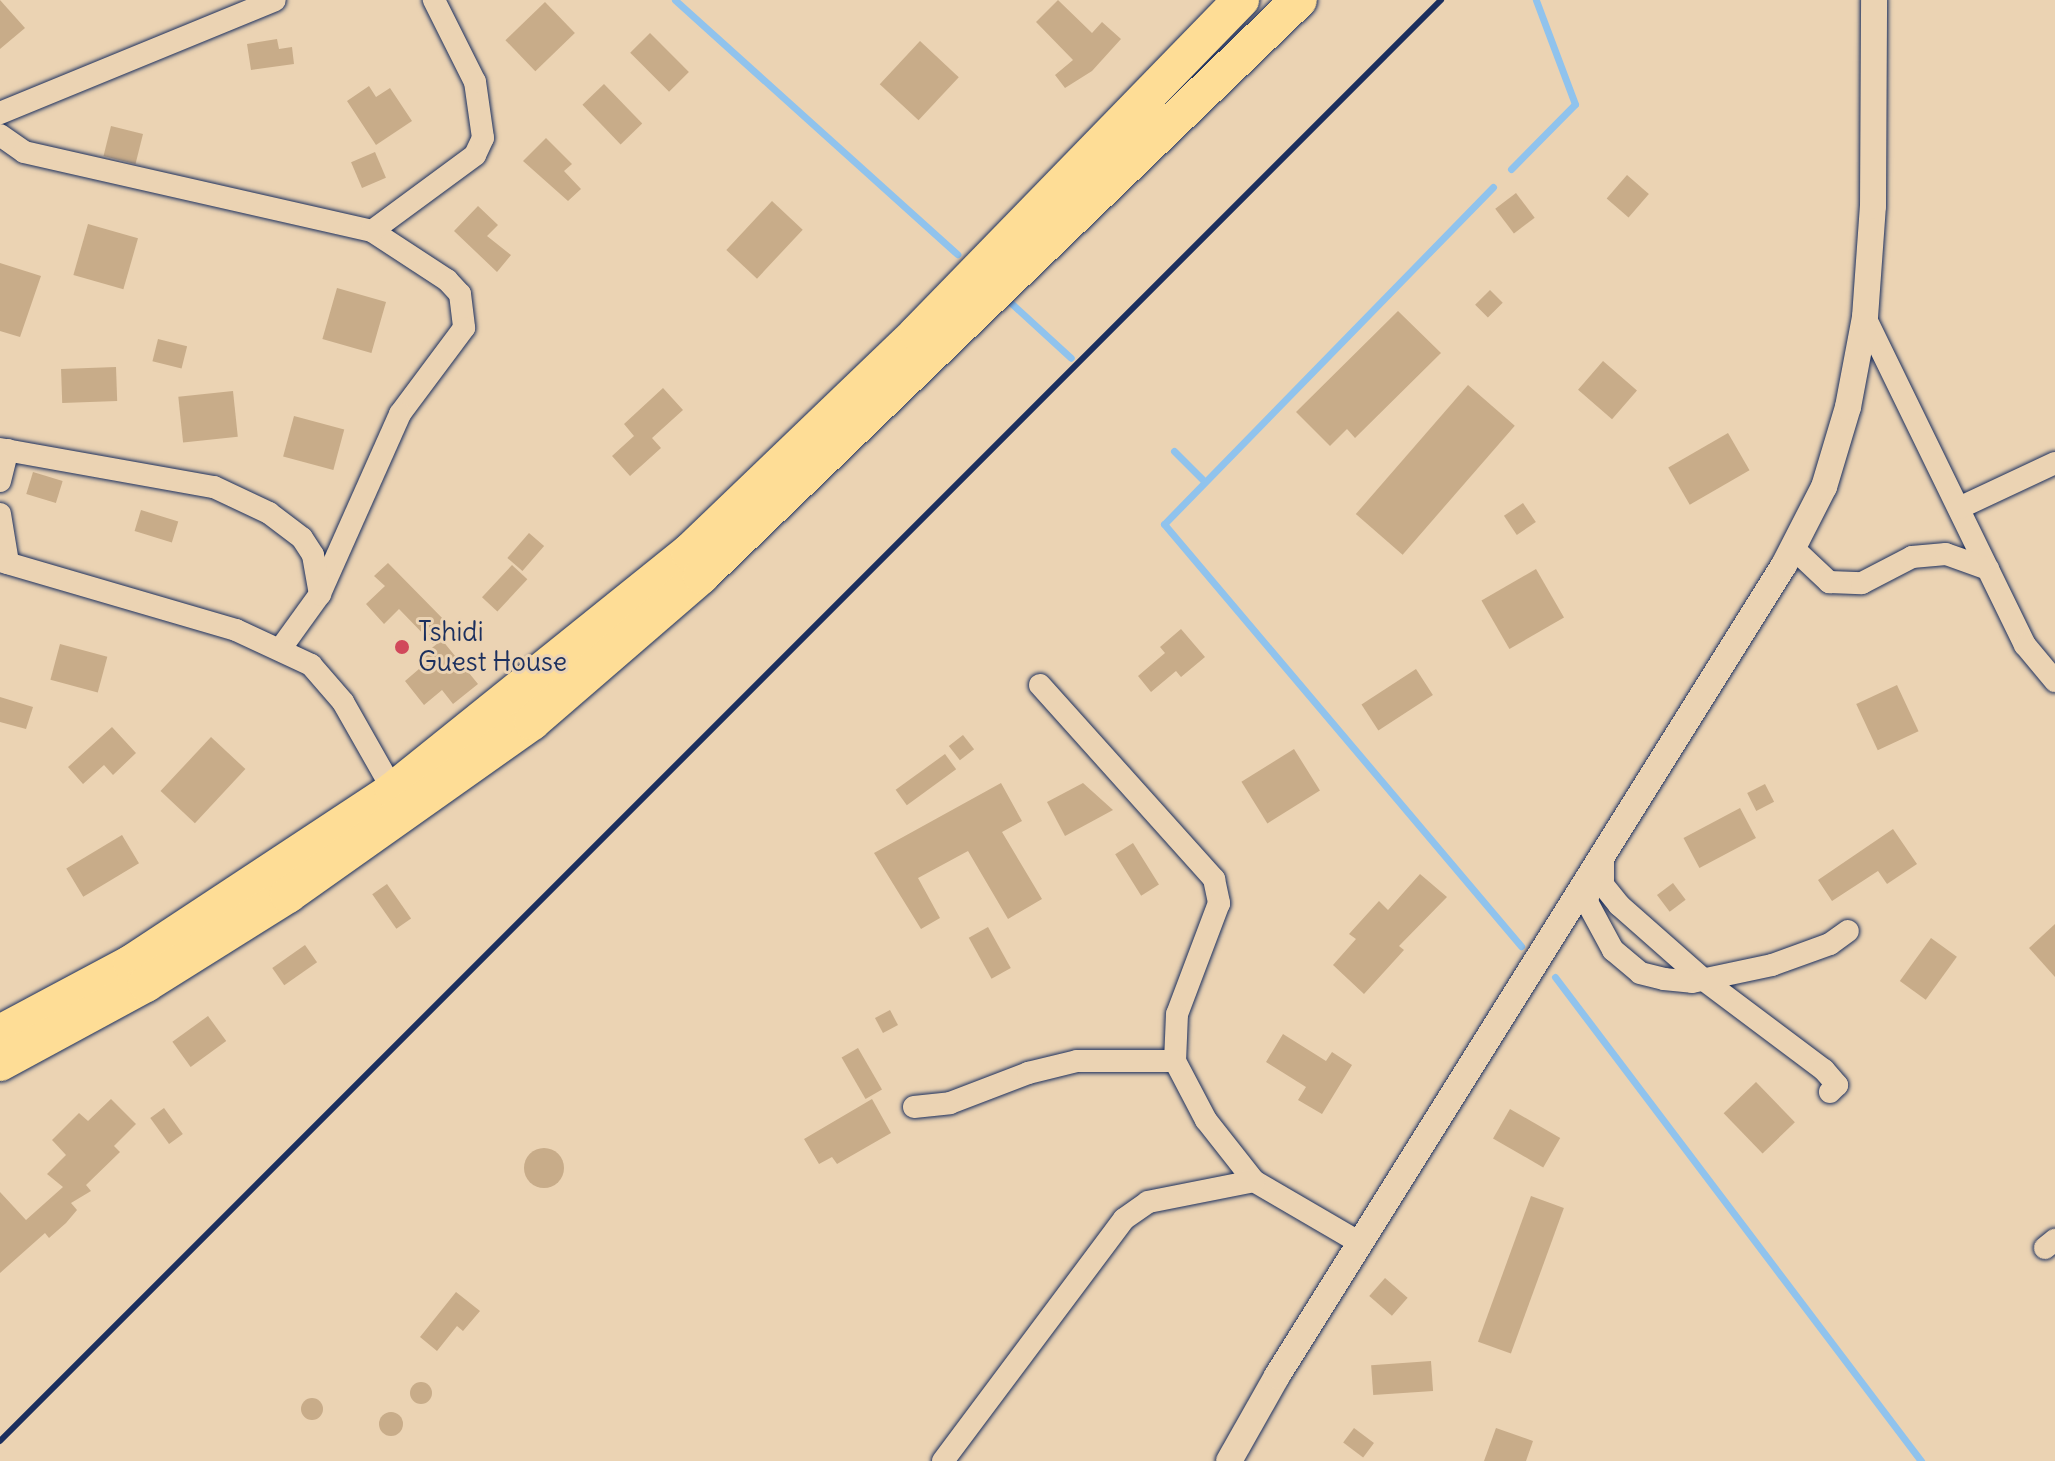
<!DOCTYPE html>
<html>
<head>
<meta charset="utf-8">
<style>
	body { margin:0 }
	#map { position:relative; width:2055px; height:1461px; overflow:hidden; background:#ebd3b3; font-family:Delius,sans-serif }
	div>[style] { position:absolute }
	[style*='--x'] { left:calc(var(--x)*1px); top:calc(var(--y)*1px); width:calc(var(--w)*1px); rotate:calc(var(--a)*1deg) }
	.stream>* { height:7px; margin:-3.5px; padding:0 3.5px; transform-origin:3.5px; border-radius:3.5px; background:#90c3ed }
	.building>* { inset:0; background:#c8ac89; transform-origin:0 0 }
	.round { border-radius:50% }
	.roads { filter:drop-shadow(0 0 2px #1b2f5e) drop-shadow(0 0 2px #1b2f5e) }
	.minor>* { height:22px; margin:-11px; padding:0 11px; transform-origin:11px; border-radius:11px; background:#ebd3b3 }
	.tertiary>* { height:26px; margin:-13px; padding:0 13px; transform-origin:13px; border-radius:13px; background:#ebd3b3 }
	.trunk>* { height:36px; margin:-18px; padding:0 18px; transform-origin:18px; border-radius:18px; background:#fedd96 }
	.rail>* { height:6px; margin:-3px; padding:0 3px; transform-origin:3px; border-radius:3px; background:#1b2f5e }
	.dots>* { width:22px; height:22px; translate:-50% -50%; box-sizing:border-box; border:4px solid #ebd3b3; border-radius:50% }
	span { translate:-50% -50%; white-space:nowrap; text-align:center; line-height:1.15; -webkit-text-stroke:6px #ebd3b3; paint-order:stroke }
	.poi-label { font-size:26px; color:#1b2f5e }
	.left { translate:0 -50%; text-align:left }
</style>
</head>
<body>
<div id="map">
	<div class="stream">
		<i style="--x:675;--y:0;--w:380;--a:42"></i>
		<i style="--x:1511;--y:169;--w:91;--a:-45.4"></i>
		<i style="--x:1575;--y:104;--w:111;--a:-110.6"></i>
		<i style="--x:1493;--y:187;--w:471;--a:134.3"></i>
		<i style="--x:1164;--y:524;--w:553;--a:49.77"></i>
		<i style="--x:1011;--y:303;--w:81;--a:42.5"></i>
		<i style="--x:1174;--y:451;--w:40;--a:45"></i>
		<i style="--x:1555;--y:977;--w:607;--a:52.9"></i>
	</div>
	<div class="building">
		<i style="clip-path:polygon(0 0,25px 28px,0 49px)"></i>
		<i style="clip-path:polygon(1058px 0,1092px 33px,1102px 22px,1121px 39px,1092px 71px,1065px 88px,1055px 75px,1073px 60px,1036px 22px)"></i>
		<i style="left:545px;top:2px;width:43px;height:55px;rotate:46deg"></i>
		<i style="left:650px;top:33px;width:55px;height:28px;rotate:45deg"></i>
		<i style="clip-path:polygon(277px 39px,279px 49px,292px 47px,294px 64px,251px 70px,247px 44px)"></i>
		<i style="left:920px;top:41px;width:53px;height:59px;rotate:43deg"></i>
		<i style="left:604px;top:84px;width:55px;height:30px;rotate:46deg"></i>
		<i style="clip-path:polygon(369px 86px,376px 97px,390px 88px,412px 121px,376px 145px,347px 101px)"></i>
		<i style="left:111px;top:126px;width:33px;height:31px;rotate:14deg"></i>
		<i style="clip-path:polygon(546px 138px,572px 164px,564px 171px,581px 189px,568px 201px,523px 161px)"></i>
		<i style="left:375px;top:152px;width:28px;height:26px;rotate:67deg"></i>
		<i style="left:1627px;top:175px;width:29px;height:31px;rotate:41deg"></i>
		<i style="left:1516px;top:193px;width:31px;height:26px;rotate:53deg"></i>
		<i style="left:772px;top:201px;width:42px;height:67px;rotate:43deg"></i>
		<i style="clip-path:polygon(478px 206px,498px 225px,487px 236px,511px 255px,497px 272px,454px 231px)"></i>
		<i style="left:88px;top:224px;width:52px;height:53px;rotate:16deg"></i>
		<i style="clip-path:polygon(0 263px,41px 276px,20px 337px,0 331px)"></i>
		<i style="left:337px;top:288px;width:51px;height:53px;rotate:16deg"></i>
		<i style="left:1490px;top:290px;width:18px;height:21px;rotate:45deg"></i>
		<i style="clip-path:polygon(1398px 311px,1441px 353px,1355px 438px,1347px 429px,1330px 446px,1296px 412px)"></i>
		<i style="left:158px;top:339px;width:30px;height:23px;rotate:14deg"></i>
		<i style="left:1603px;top:361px;width:45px;height:38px;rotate:41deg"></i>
		<i style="left:116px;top:367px;width:34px;height:55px;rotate:88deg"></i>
		<i style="left:1468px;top:385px;width:62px;height:171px;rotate:41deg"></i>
		<i style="clip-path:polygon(663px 388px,683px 410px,652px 438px,661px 448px,630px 476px,612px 456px,634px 436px,624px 424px)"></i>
		<i style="left:233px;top:391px;width:46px;height:55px;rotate:84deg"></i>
		<i style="left:294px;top:416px;width:52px;height:42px;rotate:15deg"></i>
		<i style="left:1728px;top:433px;width:43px;height:69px;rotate:60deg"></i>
		<i style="left:33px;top:472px;width:31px;height:23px;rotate:17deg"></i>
		<i style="left:1523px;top:503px;width:23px;height:23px;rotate:56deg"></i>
		<i style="left:141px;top:510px;width:39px;height:22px;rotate:17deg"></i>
		<i style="left:529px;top:533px;width:20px;height:33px;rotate:41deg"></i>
		<i style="clip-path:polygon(388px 563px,451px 627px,433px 644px,399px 609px,384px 624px,366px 604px,385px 586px,374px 576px)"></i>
		<i style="left:512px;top:565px;width:21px;height:44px;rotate:43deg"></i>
		<i style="left:1536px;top:569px;width:56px;height:63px;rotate:60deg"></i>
		<i style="clip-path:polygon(1181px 629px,1205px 657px,1181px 677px,1176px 671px,1151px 692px,1138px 676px,1165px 653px,1160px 647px)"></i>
		<i style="clip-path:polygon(442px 640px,478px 684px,453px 704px,442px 690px,424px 705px,405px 681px,426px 663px,420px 657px)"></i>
		<i style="left:60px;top:644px;width:49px;height:37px;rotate:15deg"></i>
		<i style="left:1416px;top:669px;width:31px;height:65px;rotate:57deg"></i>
		<i style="left:1897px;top:685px;width:51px;height:45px;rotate:65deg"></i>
		<i style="clip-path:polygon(0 697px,33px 707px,26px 729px,0 722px)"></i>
		<i style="clip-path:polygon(112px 727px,136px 753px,113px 775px,104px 765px,83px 784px,68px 767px)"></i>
		<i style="left:963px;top:735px;width:18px;height:18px;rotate:52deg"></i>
		<i style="left:211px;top:737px;width:47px;height:74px;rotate:43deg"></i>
		<i style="left:1294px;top:749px;width:49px;height:62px;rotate:58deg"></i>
		<i style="left:945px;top:754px;width:19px;height:61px;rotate:54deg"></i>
		<i style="clip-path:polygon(1001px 783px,1022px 821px,1002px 832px,1042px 899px,1008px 919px,968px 851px,918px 878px,940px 918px,921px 929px,874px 853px)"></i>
		<i style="clip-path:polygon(1083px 783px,1113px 810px,1065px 836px,1047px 802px)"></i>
		<i style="left:1765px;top:784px;width:20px;height:20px;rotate:63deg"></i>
		<i style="left:1740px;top:808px;width:34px;height:64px;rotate:62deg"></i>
		<i style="clip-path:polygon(1893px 829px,1917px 864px,1887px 884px,1878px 871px,1832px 901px,1818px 880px)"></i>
		<i style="left:122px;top:835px;width:33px;height:65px;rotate:59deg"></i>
		<i style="left:1133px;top:843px;width:49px;height:21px;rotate:58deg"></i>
		<i style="clip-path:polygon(1420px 874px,1447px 897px,1399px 946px,1404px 950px,1364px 994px,1333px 965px,1356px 939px,1349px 934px,1379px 901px,1388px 910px)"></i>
		<i style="left:1673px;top:883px;width:21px;height:20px;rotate:53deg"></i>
		<i style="left:387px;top:884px;width:42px;height:18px;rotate:55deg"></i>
		<i style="clip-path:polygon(2055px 924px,2055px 977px,2029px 948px)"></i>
		<i style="left:988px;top:927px;width:47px;height:22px;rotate:61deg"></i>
		<i style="left:1931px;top:938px;width:32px;height:53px;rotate:36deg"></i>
		<i style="left:305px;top:945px;width:21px;height:40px;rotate:55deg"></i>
		<i style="left:890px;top:1010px;width:17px;height:17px;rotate:62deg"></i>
		<i style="left:208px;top:1016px;width:31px;height:44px;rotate:54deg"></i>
		<i style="clip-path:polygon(1283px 1034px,1326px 1061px,1332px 1052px,1352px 1065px,1322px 1114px,1298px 1100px,1306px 1087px,1266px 1062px)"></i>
		<i style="left:858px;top:1048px;width:48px;height:19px;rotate:60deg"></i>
		<i style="left:1756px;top:1082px;width:56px;height:45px;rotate:46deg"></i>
		<i style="clip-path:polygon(111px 1099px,136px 1124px,114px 1146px,120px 1152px,86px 1185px,91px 1191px,71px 1203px,77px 1210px,66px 1223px,49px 1238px,45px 1233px,0 1273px,0 1192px,26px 1220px,63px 1187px,47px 1174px,66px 1155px,52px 1140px,79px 1113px,88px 1121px)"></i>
		<i style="clip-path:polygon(872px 1099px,891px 1133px,837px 1164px,832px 1157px,819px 1164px,804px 1139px)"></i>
		<i style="left:164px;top:1108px;width:32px;height:17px;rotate:54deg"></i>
		<i style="left:1510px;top:1109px;width:58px;height:34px;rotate:30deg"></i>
		<i class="round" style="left:524px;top:1148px;width:40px;height:40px"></i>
		<i style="left:1531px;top:1196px;width:35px;height:155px;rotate:20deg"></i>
		<i style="left:1385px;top:1278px;width:30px;height:24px;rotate:41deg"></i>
		<i style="clip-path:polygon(456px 1292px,480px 1311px,463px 1331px,457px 1326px,437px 1351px,420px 1337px)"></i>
		<i style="left:1431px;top:1361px;width:30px;height:60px;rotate:86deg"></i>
		<i class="round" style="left:410px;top:1382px;width:22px;height:22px"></i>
		<i class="round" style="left:301px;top:1398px;width:22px;height:22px"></i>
		<i class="round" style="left:379px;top:1412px;width:24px;height:24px"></i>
		<i style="left:1354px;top:1428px;width:25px;height:18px;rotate:37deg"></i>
		<i style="clip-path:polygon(1496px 1428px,1533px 1441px,1526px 1461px,1484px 1461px)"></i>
	</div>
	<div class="roads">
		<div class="minor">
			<i style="--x:0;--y:113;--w:297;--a:-22.3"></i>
			<i style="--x:0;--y:135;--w:29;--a:35"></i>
			<i style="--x:24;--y:152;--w:357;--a:12.8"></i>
			<i style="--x:372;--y:231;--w:90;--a:33.2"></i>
			<i style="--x:447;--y:280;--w:19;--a:47"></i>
			<i style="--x:460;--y:294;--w:34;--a:83"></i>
			<i style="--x:464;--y:328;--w:107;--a:126.7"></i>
			<i style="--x:400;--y:414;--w:197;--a:114"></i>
			<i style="--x:320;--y:594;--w:67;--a:125.8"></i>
			<i style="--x:372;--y:231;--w:128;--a:-36.4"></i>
			<i style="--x:475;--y:155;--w:19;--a:-65"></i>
			<i style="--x:483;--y:138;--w:57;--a:-98.1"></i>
			<i style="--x:475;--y:82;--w:92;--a:-116.6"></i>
			<i style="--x:1865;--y:317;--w:365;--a:64"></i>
			<i style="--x:2025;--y:645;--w:47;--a:50.2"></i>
			<i style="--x:0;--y:449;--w:217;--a:10.1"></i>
			<i style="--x:214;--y:487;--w:61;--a:25.3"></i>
			<i style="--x:269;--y:513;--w:41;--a:37.1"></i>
			<i style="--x:302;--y:538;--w:20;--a:57"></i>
			<i style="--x:313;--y:555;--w:40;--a:80"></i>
			<i style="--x:0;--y:481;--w:32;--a:-76"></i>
			<i style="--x:1959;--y:508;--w:106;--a:-25.1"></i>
			<i style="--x:0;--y:514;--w:50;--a:80.7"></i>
			<i style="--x:1793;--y:548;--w:50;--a:43.4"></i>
			<i style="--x:1829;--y:582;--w:33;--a:2"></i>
			<i style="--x:1862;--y:583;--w:56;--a:-27.5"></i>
			<i style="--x:1912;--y:557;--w:34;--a:-5"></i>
			<i style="--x:1946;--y:554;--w:45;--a:19.7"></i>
			<i style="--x:0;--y:561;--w:246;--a:16.3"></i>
			<i style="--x:236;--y:630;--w:83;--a:25"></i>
			<i style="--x:311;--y:665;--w:49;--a:49.1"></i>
			<i style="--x:343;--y:702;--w:101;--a:60.4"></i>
			<i style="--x:1040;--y:685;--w:261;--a:48.1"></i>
			<i style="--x:1214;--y:879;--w:25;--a:78"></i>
			<i style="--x:1219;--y:903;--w:119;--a:110.7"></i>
			<i style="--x:1177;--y:1014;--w:47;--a:92.4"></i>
			<i style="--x:1175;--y:1061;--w:67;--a:62.3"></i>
			<i style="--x:1206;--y:1120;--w:78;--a:51.8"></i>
			<i style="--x:1254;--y:1181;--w:123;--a:30.3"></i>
			<i style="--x:1603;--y:856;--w:29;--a:90"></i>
			<i style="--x:1603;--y:885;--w:26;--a:51"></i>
			<i style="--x:1619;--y:905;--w:113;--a:41.4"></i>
			<i style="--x:1704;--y:980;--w:150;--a:36.9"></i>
			<i style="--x:1824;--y:1070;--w:20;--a:49"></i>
			<i style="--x:1837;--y:1085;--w:10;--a:135"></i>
			<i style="--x:1592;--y:875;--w:27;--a:100"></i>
			<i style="--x:1587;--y:902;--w:55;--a:61.6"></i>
			<i style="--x:1613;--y:950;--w:35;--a:40"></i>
			<i style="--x:1640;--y:973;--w:25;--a:14"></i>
			<i style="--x:1664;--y:979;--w:28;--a:6"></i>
			<i style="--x:1692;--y:982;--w:82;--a:-12"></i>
			<i style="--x:1772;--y:965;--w:62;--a:-19.9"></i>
			<i style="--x:1830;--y:944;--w:22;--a:-36"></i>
			<i style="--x:914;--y:1107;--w:36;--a:-6"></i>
			<i style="--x:950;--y:1103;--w:84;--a:-21"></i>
			<i style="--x:1028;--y:1073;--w:50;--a:-13.8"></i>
			<i style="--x:1077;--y:1061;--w:98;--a:0"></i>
			<i style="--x:2045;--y:1248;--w:13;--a:-39"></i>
			<i style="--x:943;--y:1461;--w:302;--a:-53.2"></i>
			<i style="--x:1124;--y:1219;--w:29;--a:-35"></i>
			<i style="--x:1148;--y:1202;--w:108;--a:-11.2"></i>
		</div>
		<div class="tertiary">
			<i style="--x:1229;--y:1461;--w:98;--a:-60.5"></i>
			<i style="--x:1277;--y:1376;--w:956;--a:-57.99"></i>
			<i style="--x:1784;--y:565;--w:88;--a:-62.9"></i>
			<i style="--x:1824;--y:487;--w:84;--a:-73.3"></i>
			<i style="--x:1848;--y:407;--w:92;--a:-79.3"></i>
			<i style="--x:1865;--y:317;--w:111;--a:-85.9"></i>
			<i style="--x:1873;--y:206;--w:206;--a:-89.7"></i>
		</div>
		<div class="trunk">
			<i style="--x:0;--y:1033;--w:149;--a:-28.1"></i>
			<i style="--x:131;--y:963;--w:314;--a:-33.4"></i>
			<i style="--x:393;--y:790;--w:380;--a:-38.8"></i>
			<i style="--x:689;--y:552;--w:316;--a:-43.8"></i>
			<i style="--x:917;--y:333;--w:465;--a:-45.8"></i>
			<i style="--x:0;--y:1063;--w:166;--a:-28.4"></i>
			<i style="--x:146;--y:984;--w:168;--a:-32.1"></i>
			<i style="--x:288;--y:895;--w:299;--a:-35.3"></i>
			<i style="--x:532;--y:722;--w:223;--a:-40.8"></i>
			<i style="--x:701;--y:576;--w:830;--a:-43.93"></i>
		</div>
	</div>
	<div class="rail">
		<i style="--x:0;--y:1441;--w:2038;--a:-45"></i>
	</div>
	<div class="dots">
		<i style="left:402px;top:647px;background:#d1495b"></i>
	</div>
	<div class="poi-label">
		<span class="left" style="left:418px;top:647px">Tshidi<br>Guest House</span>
	</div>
</div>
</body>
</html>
